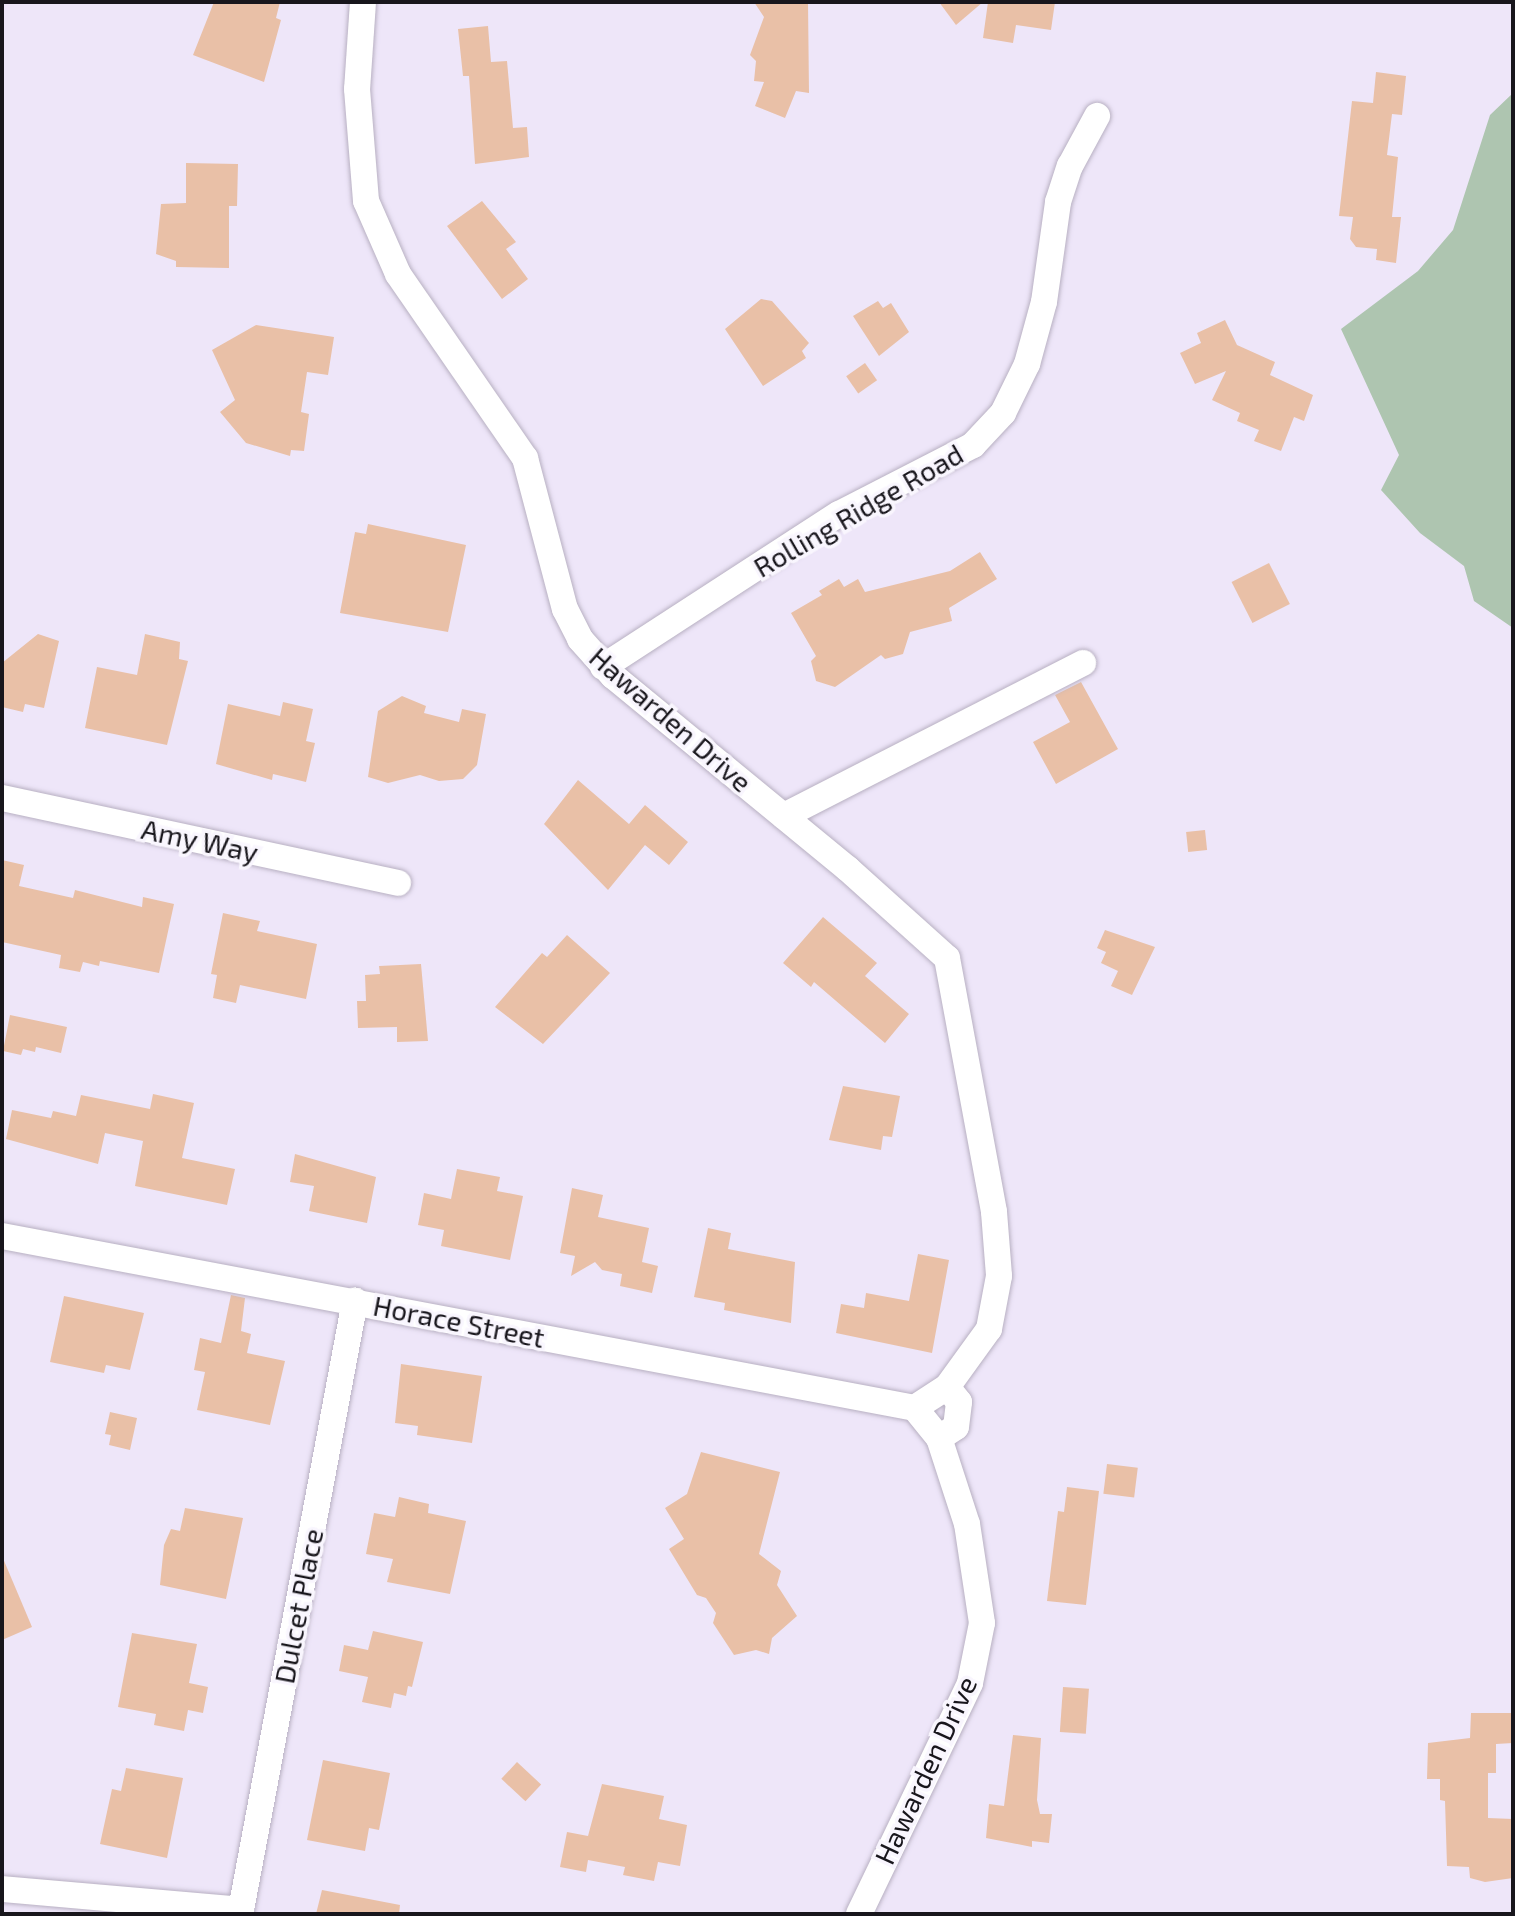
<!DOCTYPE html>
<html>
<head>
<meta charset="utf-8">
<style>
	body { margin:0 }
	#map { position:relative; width:1515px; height:1916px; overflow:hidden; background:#eee6f9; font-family:"Exo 2",sans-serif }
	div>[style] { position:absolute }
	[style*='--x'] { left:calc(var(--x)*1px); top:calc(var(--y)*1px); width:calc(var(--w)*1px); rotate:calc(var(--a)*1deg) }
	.green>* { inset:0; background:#aec5b0 }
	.building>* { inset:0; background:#e9c0a7; transform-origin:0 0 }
	.roads { filter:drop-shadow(0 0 2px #b8b0c2) drop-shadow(0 0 2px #b8b0c2) }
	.minor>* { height:26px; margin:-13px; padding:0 13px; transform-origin:13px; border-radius:13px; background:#fff }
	span { translate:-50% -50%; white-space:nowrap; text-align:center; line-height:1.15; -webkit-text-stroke:7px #f9f6fe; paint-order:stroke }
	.street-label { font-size:28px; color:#18161c }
	.frame { position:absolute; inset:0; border:4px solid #18161c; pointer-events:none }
</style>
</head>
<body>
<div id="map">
	<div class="green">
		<i style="clip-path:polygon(1513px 93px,1513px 628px,1474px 601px,1464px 566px,1420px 533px,1381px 490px,1399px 455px,1341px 329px,1418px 271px,1453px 230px,1490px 115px)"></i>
	</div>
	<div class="building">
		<i style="clip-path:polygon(214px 2px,280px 2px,276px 18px,281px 20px,264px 82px,193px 55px)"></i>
		<i style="clip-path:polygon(754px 2px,808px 2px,809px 93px,796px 91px,785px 118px,755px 106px,764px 82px,754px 81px,756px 61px,750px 55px,764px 17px)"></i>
		<i style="clip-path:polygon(939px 2px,983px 2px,956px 25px)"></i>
		<i style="clip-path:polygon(988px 2px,1055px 2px,1051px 30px,1016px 25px,1013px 43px,983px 38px)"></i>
		<i style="clip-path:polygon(488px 26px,491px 62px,507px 61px,513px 128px,527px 127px,529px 157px,475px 164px,469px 76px,463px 76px,458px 29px)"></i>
		<i style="clip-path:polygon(1376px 72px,1406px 76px,1402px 115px,1392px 114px,1387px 155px,1398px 157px,1392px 217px,1401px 217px,1396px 263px,1376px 260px,1377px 249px,1356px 247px,1350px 239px,1353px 217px,1339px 216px,1352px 101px,1373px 103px)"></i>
		<i style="clip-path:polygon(186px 163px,238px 164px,237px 206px,229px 206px,229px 268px,176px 267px,176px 261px,156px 254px,161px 204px,186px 203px)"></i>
		<i style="clip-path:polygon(482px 201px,516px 242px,506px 249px,528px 279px,502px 299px,447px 226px)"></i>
		<i style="clip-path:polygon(761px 299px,772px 301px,809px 343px,802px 351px,806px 358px,763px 386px,725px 329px)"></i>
		<i style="clip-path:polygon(878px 301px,883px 308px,891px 303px,909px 332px,879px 356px,853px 316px)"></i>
		<i style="clip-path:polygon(1225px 320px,1237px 345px,1275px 362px,1270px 375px,1313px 395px,1304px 421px,1294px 417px,1281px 451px,1254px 441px,1259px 430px,1237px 421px,1240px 413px,1212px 400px,1226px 371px,1195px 384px,1180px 353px,1201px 343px,1197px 333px)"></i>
		<i style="clip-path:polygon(256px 325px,334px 337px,328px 375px,307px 372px,301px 412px,309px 414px,304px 451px,291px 450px,290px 456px,246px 443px,220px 412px,235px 400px,212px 350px)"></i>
		<i style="left:865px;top:363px;width:21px;height:23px;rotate:55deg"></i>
		<i style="clip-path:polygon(368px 524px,466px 545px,448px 632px,340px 613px,355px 532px,366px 534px)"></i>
		<i style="clip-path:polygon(980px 552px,997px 579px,949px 608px,952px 621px,910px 632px,903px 654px,885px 659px,881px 655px,835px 687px,816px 681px,811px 661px,816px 656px,791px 613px,822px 595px,819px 591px,839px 579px,844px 587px,858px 579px,865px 592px,950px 571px)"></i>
		<i style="left:1269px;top:563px;width:46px;height:42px;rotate:63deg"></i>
		<i style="clip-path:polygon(38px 634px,59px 641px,44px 708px,25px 704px,23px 712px,2px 707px,2px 663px)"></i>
		<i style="clip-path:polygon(145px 634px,180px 642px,179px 659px,188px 661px,167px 745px,85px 728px,97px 667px,137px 675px)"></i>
		<i style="clip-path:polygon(1081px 682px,1118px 749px,1056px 784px,1033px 742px,1070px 722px,1055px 695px)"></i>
		<i style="clip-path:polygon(402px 696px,426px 706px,424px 713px,459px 722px,462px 709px,486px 714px,477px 765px,463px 779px,439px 781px,420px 775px,388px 783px,368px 777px,378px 711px)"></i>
		<i style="clip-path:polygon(283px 702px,313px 709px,306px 741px,315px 743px,306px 782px,273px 774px,272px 780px,216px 764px,228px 704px,280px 716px)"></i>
		<i style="clip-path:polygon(578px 780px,629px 824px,645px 805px,688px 842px,669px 865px,645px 845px,608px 890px,544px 824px)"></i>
		<i style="left:1205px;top:830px;width:20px;height:19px;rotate:84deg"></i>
		<i style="clip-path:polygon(2px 860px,24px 865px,19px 886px,73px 898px,75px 890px,142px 907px,143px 897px,174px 904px,159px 973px,100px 961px,99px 966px,83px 962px,80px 972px,59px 968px,61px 955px,2px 942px)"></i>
		<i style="clip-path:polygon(223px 913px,260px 921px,257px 931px,317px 944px,306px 999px,240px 985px,236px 1003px,213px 998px,217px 975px,211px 974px)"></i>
		<i style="clip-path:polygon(823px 917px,877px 963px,865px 976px,909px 1014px,885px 1043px,814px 982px,811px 987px,783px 963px)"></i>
		<i style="clip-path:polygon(1105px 930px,1155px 947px,1132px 995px,1111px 986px,1118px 971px,1101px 963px,1106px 952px,1097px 948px)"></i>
		<i style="clip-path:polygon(567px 935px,610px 973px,543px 1044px,495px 1007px,542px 953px,547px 957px)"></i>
		<i style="clip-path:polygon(421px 964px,428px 1041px,397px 1042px,397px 1027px,358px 1028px,357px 1001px,366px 1001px,365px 975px,380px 974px,379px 966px)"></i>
		<i style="clip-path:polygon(10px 1015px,67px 1027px,61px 1053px,36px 1047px,35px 1052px,23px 1049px,21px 1055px,3px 1051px)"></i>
		<i style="clip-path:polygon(843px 1086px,900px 1096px,892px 1137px,883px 1136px,881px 1150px,829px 1140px)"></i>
		<i style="clip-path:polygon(153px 1094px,194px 1103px,182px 1158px,235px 1169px,227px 1205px,135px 1186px,143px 1141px,105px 1133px,98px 1164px,6px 1139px,12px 1110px,51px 1118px,53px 1111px,76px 1116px,81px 1095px,150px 1109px)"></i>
		<i style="clip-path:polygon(295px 1154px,376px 1177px,367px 1223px,309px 1211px,314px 1186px,290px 1182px)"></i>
		<i style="clip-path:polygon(457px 1169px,500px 1177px,497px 1191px,523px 1196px,510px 1260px,441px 1246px,444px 1230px,418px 1225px,424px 1193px,451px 1199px)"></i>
		<i style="clip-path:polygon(572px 1188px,603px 1195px,598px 1217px,649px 1228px,642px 1262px,658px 1266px,652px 1293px,620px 1286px,622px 1274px,602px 1270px,595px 1262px,571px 1276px,575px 1256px,560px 1253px)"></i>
		<i style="clip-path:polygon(708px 1228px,731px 1233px,728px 1249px,795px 1262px,791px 1323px,724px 1310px,725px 1303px,694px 1297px)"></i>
		<i style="clip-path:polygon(918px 1254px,949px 1260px,932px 1353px,836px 1333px,841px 1304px,864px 1308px,866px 1293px,909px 1301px)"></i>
		<i style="clip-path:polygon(231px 1295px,245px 1298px,241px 1331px,251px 1334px,247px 1353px,285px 1361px,270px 1425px,197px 1410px,205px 1372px,194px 1370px,200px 1338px,221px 1343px)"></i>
		<i style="clip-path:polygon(64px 1296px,144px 1313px,130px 1370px,106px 1365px,104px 1373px,50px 1362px)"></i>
		<i style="clip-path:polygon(401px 1364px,482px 1376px,472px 1443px,417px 1435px,418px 1426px,395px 1423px)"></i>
		<i style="clip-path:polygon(110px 1412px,137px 1418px,130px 1450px,109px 1445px,111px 1435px,105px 1434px)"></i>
		<i style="clip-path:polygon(701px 1452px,780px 1472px,759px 1554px,781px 1571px,777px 1585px,797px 1616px,772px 1638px,769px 1654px,756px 1650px,734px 1655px,713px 1623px,716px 1613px,706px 1598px,697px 1595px,669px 1549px,684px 1539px,665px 1508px,687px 1494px)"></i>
		<i style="left:1107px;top:1464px;width:31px;height:30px;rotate:7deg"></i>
		<i style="clip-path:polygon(1067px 1487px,1099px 1491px,1086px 1605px,1047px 1601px,1058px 1511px,1064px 1512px)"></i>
		<i style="clip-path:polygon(399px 1497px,429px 1504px,428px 1513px,466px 1521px,450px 1594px,387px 1582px,393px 1559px,366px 1554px,374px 1513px,395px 1517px)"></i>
		<i style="clip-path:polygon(185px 1508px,243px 1518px,226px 1599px,160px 1585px,164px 1545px,171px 1529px,180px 1531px)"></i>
		<i style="clip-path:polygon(2px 1556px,32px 1627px,2px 1640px)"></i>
		<i style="clip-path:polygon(373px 1631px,423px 1642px,412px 1687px,408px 1686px,406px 1696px,394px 1693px,391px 1708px,362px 1702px,368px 1677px,339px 1671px,344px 1645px,368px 1650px)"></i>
		<i style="clip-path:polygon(132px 1633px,197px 1644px,189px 1683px,208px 1687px,203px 1713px,188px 1710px,184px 1731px,154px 1725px,156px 1714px,118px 1707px)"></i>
		<i style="left:1063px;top:1687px;width:26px;height:45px;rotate:4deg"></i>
		<i style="clip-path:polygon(1471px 1713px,1513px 1713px,1513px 1743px,1496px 1744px,1496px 1773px,1488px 1773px,1488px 1818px,1513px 1819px,1513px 1878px,1485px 1882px,1470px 1878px,1469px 1867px,1447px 1866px,1445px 1801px,1440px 1800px,1440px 1779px,1427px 1779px,1428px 1743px,1470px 1738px)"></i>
		<i style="clip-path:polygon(1013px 1735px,1041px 1738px,1037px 1800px,1040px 1814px,1052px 1814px,1049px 1843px,1032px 1841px,1032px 1847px,986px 1838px,989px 1804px,1004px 1806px)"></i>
		<i style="clip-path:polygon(323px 1760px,390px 1773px,379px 1830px,369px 1828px,365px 1851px,307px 1840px)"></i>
		<i style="left:517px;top:1762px;width:33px;height:23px;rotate:43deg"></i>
		<i style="clip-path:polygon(126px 1768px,183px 1778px,167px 1858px,100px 1844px,112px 1789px,121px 1791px)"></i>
		<i style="clip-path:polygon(602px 1784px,664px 1796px,659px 1819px,687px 1825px,680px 1866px,658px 1862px,654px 1881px,623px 1875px,625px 1867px,588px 1860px,586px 1872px,560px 1867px,567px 1832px,588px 1836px)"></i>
		<i style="clip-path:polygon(322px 1890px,400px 1905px,399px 1914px,316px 1914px)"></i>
	</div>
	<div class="roads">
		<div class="minor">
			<i style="--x:363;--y:2;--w:87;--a:93.9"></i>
			<i style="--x:357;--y:89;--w:112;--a:85.4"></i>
			<i style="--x:366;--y:201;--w:80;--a:66.3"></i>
			<i style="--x:398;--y:274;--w:224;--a:55.4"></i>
			<i style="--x:525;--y:458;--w:156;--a:75.2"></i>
			<i style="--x:565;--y:609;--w:34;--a:63"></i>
			<i style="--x:580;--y:639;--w:50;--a:48.3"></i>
			<i style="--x:613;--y:676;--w:304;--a:39.4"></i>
			<i style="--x:848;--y:869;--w:133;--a:42"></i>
			<i style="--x:947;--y:958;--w:258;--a:79.5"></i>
			<i style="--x:994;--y:1212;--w:64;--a:85.5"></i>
			<i style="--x:999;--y:1276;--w:54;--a:100.7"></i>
			<i style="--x:989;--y:1329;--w:72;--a:125.9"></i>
			<i style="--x:947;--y:1387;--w:38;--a:147"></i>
			<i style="--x:603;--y:667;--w:281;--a:-33"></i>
			<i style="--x:839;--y:514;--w:151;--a:-27.2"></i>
			<i style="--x:973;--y:445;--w:44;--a:-46.8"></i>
			<i style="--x:1003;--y:413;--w:55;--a:-63.9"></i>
			<i style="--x:1027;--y:364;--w:64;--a:-74.7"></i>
			<i style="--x:1044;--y:302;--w:101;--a:-82"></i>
			<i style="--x:1058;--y:202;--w:38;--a:-72"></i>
			<i style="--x:1070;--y:166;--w:57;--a:-61.6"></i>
			<i style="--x:2;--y:798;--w:405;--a:12.1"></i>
			<i style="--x:784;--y:816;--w:336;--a:-27.1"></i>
			<i style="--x:2;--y:1236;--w:929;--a:10.67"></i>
			<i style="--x:939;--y:1438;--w:20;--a:-33"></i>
			<i style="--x:956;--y:1427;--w:25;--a:-83"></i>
			<i style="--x:959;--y:1402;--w:19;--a:-129"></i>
			<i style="--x:2;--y:1889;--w:240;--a:5"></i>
			<i style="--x:241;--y:1910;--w:620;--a:-79.4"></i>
			<i style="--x:859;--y:1914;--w:256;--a:-64.3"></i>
			<i style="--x:970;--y:1683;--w:61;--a:-78.7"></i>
			<i style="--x:982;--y:1623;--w:100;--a:-98.6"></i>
			<i style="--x:967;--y:1524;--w:90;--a:-108"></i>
			<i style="--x:939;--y:1438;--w:38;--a:-129"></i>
		</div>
	</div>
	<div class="street-label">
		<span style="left:858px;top:510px;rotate:-30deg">Rolling Ridge Road</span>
		<span style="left:671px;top:719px;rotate:41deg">Hawarden Drive</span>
		<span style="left:200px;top:840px;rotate:12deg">Amy Way</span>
		<span style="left:459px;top:1321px;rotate:11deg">Horace Street</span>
		<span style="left:298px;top:1606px;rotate:-79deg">Dulcet Place</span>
		<span style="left:925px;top:1770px;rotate:-65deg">Hawarden Drive</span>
	</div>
	<div class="frame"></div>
</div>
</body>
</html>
